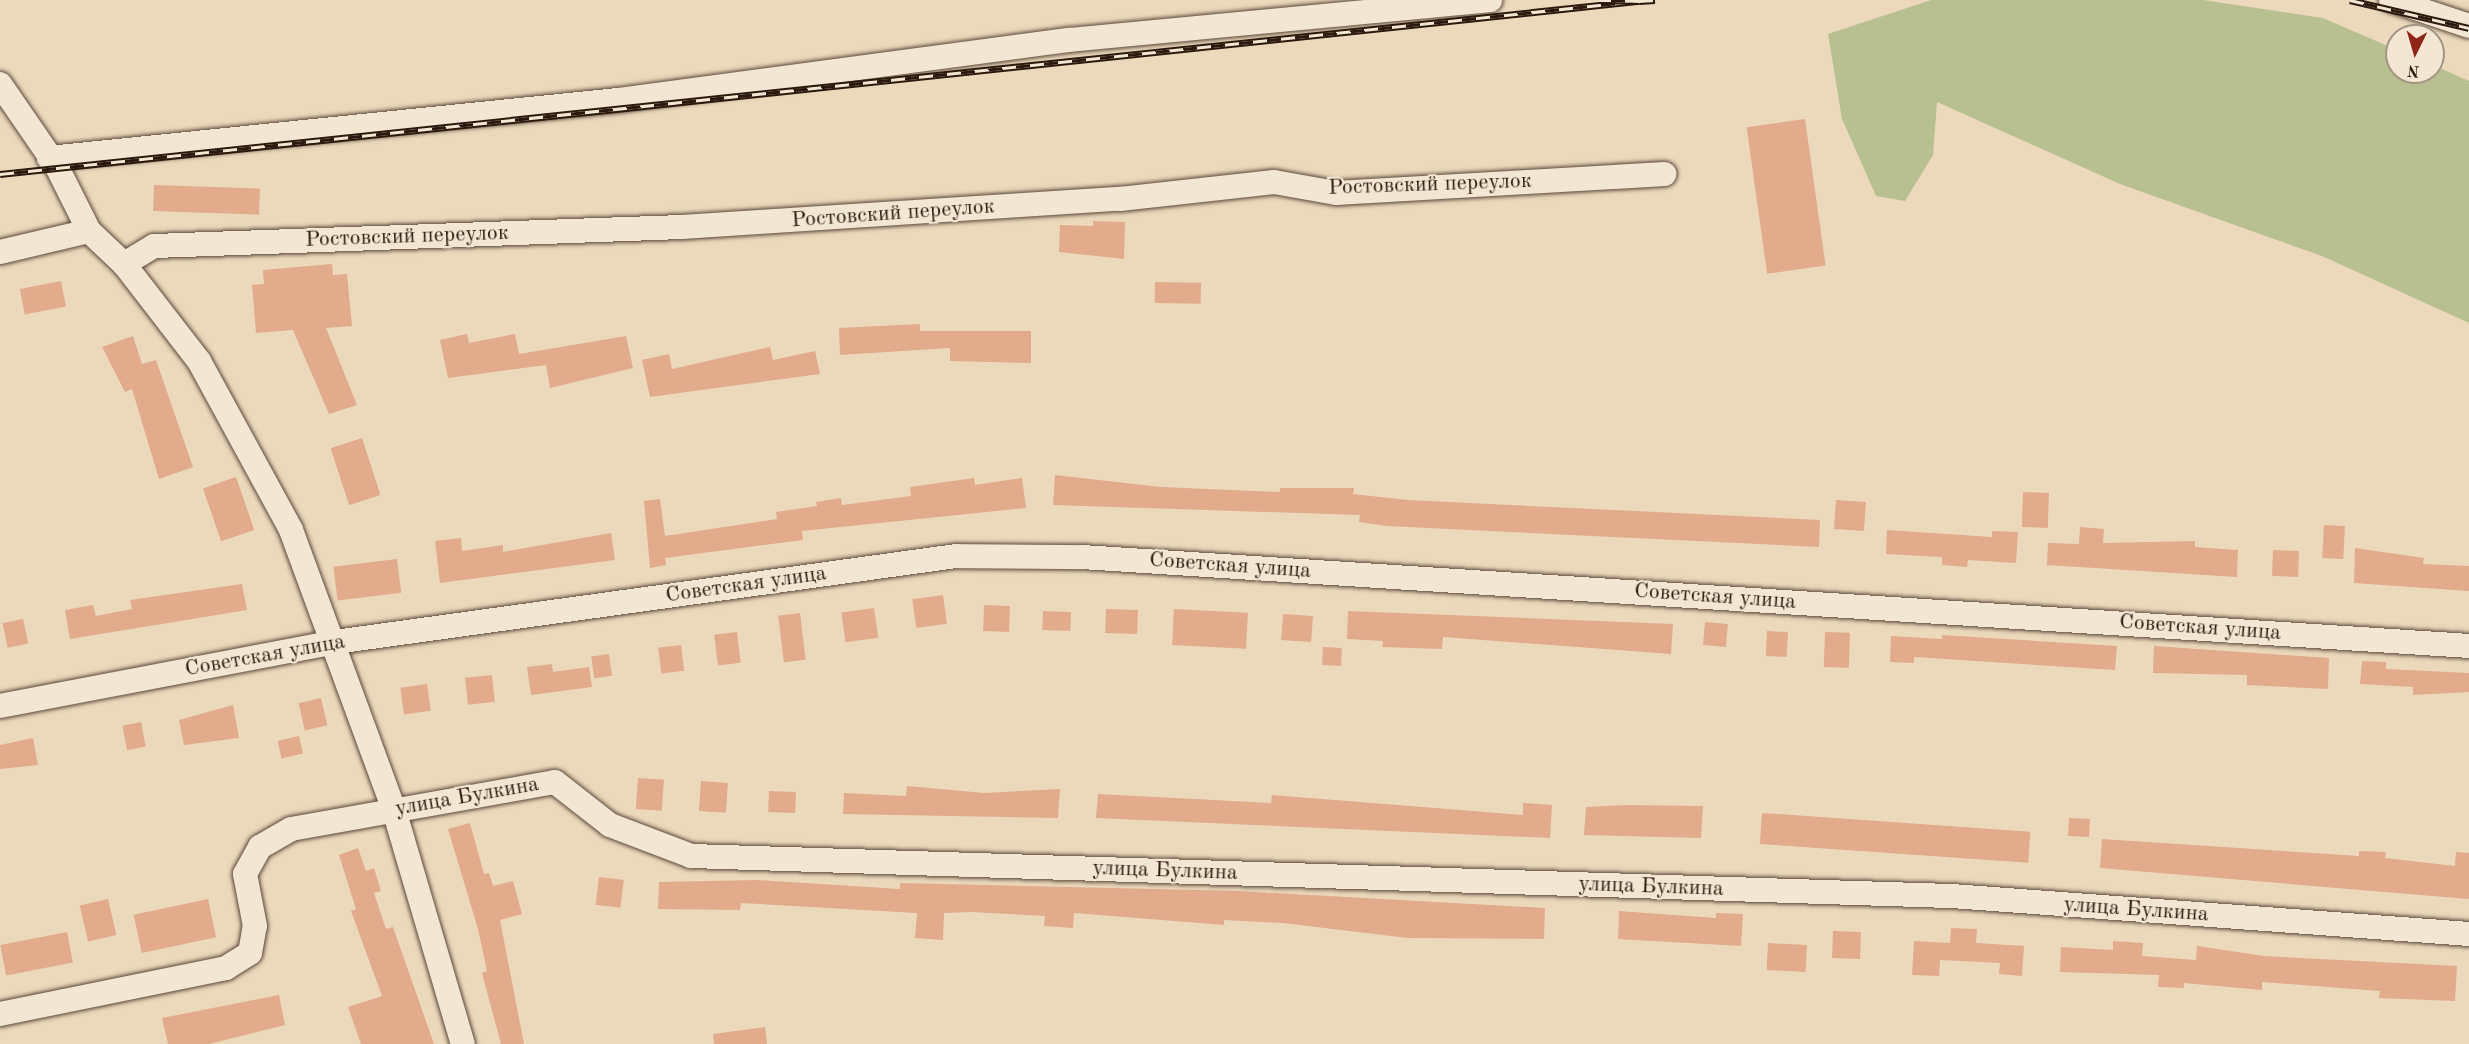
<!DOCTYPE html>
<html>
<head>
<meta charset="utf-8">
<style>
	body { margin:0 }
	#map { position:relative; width:2469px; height:1044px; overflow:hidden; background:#ecd9bc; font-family:"Old Standard TT",serif }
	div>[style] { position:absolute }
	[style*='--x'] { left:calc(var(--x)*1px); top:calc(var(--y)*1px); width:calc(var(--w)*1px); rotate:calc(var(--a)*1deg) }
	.green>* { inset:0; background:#b8bf91 }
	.building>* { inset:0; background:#e1ab8c; transform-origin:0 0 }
	.roads { filter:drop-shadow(0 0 2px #5b493a) drop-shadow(0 0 2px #5b493a) }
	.minor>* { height:24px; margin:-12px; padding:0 12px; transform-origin:12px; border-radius:12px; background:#f3e6d3 }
	.rail>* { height:7px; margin-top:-3.5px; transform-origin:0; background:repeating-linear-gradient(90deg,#f3e6d3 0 14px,#2b190e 0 28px); box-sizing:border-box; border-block:2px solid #2b190e }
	span { translate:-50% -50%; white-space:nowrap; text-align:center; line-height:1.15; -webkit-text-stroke:4.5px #f3e6d3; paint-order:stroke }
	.street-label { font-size:22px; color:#2b190e }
	.north { position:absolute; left:2385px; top:24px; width:60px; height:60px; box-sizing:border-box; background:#f3e6d3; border:2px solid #a39484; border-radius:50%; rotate:185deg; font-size:16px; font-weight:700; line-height:24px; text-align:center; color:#2b190e }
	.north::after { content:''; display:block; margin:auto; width:21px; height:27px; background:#8f2418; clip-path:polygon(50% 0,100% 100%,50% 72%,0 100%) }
</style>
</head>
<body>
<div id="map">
	<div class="green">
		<i style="clip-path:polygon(1931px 0,2203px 0,2323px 18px,2397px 50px,2397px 72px,2433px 72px,2433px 65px,2469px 81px,2469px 323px,2322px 256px,2120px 184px,1937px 102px,1933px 155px,1905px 201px,1876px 196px,1842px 119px,1828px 34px)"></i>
	</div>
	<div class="building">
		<i style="left:1805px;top:119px;width:148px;height:59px;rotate:82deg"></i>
		<i style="left:154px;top:185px;width:106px;height:26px;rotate:2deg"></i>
		<i style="clip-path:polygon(1093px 221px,1125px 222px,1124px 259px,1059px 252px,1060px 225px,1093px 226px)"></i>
		<i style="clip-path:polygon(332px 264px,333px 275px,347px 274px,352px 326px,326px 328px,357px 405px,329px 414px,293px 330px,256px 333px,252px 285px,264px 284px,263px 270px)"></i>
		<i style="left:61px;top:281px;width:26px;height:42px;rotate:79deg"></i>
		<i style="left:1155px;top:282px;width:46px;height:21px;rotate:1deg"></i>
		<i style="clip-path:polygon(920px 324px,920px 331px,1031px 331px,1031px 363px,950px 361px,950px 348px,840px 355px,839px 328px)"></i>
		<i style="clip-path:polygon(467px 334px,469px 343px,515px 334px,519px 354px,626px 336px,633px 368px,550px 388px,546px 365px,448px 378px,440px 340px)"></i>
		<i style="clip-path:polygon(133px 336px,142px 364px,156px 360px,193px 467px,159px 479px,132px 389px,125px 392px,102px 347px)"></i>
		<i style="clip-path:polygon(770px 347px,773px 360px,815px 351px,820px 374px,650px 397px,642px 360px,669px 354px,672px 369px)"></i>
		<i style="left:362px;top:438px;width:60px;height:33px;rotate:72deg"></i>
		<i style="clip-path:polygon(1055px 475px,1161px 487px,1280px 492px,1280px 488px,1354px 488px,1353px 494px,1408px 500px,1820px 520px,1819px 547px,1387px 526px,1359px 522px,1360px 515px,1053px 505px)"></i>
		<i style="left:236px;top:477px;width:56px;height:35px;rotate:71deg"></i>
		<i style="clip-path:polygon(974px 478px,975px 485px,1022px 478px,1026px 508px,802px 531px,803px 540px,665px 558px,666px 565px,650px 568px,644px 501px,660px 499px,665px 536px,777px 519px,776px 512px,817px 506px,816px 502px,841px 498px,842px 505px,911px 496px,910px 487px)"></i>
		<i style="left:2023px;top:492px;width:26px;height:35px;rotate:2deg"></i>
		<i style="left:1836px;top:500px;width:30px;height:29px;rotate:4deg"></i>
		<i style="left:2324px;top:525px;width:21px;height:33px;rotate:3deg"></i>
		<i style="clip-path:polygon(2080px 527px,2104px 529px,2103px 543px,2195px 541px,2195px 547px,2238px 550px,2237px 577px,2047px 565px,2048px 543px,2079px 544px)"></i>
		<i style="clip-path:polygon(1887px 530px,1992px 537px,1992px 531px,2018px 532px,2016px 563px,1968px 560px,1967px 567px,1942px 565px,1942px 557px,1886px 554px)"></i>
		<i style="clip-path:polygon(611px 533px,615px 560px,440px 583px,435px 541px,461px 538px,462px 551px,503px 545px,503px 552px)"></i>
		<i style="clip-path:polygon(2355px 548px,2424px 558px,2423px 564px,2469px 566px,2469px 591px,2354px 583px)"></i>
		<i style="left:2273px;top:550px;width:26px;height:26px;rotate:2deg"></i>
		<i style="left:397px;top:559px;width:34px;height:64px;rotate:83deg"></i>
		<i style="clip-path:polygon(242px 584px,247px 610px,70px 639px,65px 610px,93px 605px,96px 616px,132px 609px,130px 600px)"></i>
		<i style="left:943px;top:595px;width:29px;height:31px;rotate:82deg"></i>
		<i style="left:984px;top:605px;width:26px;height:26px;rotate:2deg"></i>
		<i style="left:874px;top:608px;width:30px;height:33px;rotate:82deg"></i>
		<i style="left:1106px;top:609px;width:32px;height:24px;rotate:2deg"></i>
		<i style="left:1174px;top:609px;width:74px;height:36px;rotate:3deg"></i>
		<i style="left:1043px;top:611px;width:28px;height:19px;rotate:2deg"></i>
		<i style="clip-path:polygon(1348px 611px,1673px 624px,1671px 654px,1443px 637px,1442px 649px,1382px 647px,1383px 641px,1347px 639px)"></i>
		<i style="left:800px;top:613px;width:47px;height:22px;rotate:83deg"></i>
		<i style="left:1283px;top:614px;width:30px;height:26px;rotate:4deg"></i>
		<i style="left:23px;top:619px;width:25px;height:21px;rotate:78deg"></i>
		<i style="left:1705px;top:622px;width:23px;height:23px;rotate:5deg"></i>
		<i style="left:1767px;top:631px;width:21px;height:25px;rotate:3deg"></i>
		<i style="left:737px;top:632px;width:31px;height:23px;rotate:83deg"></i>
		<i style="left:1825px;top:632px;width:25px;height:35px;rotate:2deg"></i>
		<i style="clip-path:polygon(1942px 635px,2117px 646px,2115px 670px,1914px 657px,1914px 663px,1890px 662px,1891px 636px,1942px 639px)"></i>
		<i style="left:681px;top:645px;width:26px;height:23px;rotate:83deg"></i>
		<i style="clip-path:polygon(2154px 646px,2329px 658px,2328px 689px,2247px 685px,2247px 675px,2153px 673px)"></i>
		<i style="left:1323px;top:647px;width:19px;height:18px;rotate:3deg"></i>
		<i style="left:609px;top:654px;width:22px;height:18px;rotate:82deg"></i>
		<i style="clip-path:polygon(2362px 661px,2386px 662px,2386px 669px,2469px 673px,2469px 692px,2413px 695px,2413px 687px,2360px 684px)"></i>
		<i style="clip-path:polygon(552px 664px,553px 672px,589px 667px,592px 687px,531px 695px,527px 667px)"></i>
		<i style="left:492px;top:675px;width:27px;height:27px;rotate:84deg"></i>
		<i style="left:427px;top:684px;width:27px;height:27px;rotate:82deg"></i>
		<i style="left:321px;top:698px;width:28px;height:23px;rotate:77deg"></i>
		<i style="clip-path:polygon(233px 705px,239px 738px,184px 745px,179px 720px)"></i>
		<i style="left:141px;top:722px;width:25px;height:19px;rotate:79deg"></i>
		<i style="left:299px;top:736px;width:18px;height:22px;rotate:77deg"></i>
		<i style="clip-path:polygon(33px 738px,38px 765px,0 769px,0 745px)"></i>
		<i style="left:638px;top:778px;width:26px;height:31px;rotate:4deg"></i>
		<i style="left:701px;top:781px;width:27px;height:30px;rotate:4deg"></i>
		<i style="clip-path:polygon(907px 786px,984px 793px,1060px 789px,1058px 818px,843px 814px,844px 793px,906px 796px)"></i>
		<i style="left:769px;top:791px;width:27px;height:21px;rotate:2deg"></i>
		<i style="clip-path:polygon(1098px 794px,1271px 803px,1272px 795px,1523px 815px,1523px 803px,1552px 805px,1550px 838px,1096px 818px)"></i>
		<i style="clip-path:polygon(1626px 805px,1703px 806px,1701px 838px,1584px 835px,1586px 807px)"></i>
		<i style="left:1762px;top:813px;width:269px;height:31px;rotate:4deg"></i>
		<i style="left:2069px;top:818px;width:21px;height:18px;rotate:3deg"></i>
		<i style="clip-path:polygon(470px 823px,484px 874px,489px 873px,493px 886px,513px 881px,522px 914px,500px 920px,524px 1044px,501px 1044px,482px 973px,487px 971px,478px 929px,448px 829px)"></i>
		<i style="clip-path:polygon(2102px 839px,2359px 856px,2359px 851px,2386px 852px,2385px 858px,2455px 866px,2456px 852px,2469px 853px,2469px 899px,2100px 868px)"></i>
		<i style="clip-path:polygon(358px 848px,366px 871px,374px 868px,381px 891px,374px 893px,386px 929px,393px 927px,434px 1044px,361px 1044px,348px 1007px,382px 996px,351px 911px,356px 909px,339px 855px)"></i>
		<i style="left:599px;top:877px;width:25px;height:28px;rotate:7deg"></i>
		<i style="clip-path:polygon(758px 880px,900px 889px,900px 883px,1238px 891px,1545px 908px,1544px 939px,1408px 938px,1283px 923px,1224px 920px,1224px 925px,1074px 913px,1073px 928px,1044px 926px,1045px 916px,972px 912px,944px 913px,943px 940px,915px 938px,917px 913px,741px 903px,740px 910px,658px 909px,659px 882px)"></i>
		<i style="left:108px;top:899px;width:37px;height:29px;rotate:77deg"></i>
		<i style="left:208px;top:899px;width:39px;height:76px;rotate:78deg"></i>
		<i style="clip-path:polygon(1619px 911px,1716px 918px,1716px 913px,1743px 914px,1741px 946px,1618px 939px)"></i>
		<i style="clip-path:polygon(1951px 928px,1977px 929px,1976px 943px,2024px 946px,2022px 976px,1999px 974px,2000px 963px,1940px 960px,1939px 976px,1912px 975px,1914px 941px,1950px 943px)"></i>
		<i style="left:1833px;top:931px;width:28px;height:27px;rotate:2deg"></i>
		<i style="left:67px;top:932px;width:31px;height:68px;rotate:79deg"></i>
		<i style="clip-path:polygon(2113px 941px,2143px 943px,2142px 956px,2196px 960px,2197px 946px,2264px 956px,2457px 966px,2455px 1001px,2379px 998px,2380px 991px,2262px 982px,2262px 990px,2184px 983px,2184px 988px,2158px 987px,2159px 975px,2060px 972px,2061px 947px,2113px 950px)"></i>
		<i style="left:1768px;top:943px;width:39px;height:27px;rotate:3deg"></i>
		<i style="clip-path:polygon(279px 995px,285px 1025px,209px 1044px,168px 1044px,162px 1018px)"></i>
		<i style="clip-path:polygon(765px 1027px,767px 1044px,714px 1044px,713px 1034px)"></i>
	</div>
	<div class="roads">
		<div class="minor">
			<i style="--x:2391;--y:0;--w:82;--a:18.4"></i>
			<i style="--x:0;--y:84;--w:101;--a:55.5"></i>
			<i style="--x:57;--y:167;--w:72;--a:63.4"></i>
			<i style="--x:89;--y:231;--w:48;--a:43.3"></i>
			<i style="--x:124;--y:264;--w:123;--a:52.3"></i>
			<i style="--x:199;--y:361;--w:192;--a:61.4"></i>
			<i style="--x:291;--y:530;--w:298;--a:69.8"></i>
			<i style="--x:394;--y:810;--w:244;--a:73.6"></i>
			<i style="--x:49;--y:158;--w:572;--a:-5.82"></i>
			<i style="--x:618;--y:100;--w:455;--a:-7.6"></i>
			<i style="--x:1069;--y:40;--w:423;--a:-5.4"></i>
			<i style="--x:0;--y:252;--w:91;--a:-13.3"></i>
			<i style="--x:124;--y:264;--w:35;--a:-31"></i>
			<i style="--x:154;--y:246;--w:528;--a:-2.06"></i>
			<i style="--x:682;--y:227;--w:439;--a:-3.7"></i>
			<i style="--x:1120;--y:199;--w:155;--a:-6.3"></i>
			<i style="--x:1274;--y:182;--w:63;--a:10.1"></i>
			<i style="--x:1336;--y:193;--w:329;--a:-3.3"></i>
			<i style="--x:0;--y:706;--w:341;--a:-10.8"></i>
			<i style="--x:335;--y:642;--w:627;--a:-7.88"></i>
			<i style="--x:956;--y:556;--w:126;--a:0.5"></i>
			<i style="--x:1082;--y:557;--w:1390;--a:3.67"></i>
			<i style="--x:0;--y:1014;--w:231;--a:-11.5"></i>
			<i style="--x:226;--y:968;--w:28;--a:-32"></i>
			<i style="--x:250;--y:953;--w:27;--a:-80"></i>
			<i style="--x:255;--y:926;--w:53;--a:-100.9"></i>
			<i style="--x:245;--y:874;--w:31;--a:-61"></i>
			<i style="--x:260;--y:847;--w:36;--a:-30"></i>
			<i style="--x:291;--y:829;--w:268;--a:-10.1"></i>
			<i style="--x:555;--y:782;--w:70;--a:38"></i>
			<i style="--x:610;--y:825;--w:87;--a:20.9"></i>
			<i style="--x:691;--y:856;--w:1262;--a:1.82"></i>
			<i style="--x:1952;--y:896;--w:518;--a:4.2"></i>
		</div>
	</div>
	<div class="rail">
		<i style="--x:2350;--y:0;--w:122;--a:13.2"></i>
		<i style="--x:1639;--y:1;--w:16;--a:-4"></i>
		<i style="--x:0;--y:174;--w:1648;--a:-6.03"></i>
		<i style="--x:1639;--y:1;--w:40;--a:-178.6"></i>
	</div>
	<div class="street-label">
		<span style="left:1430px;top:185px;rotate:-2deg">Ростовский переулок</span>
		<span style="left:893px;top:214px;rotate:-4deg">Ростовский переулок</span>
		<span style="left:407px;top:237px;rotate:-2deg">Ростовский переулок</span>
		<span style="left:1230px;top:566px;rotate:4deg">Советская улица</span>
		<span style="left:746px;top:585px;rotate:-8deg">Советская улица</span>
		<span style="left:1715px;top:597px;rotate:4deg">Советская улица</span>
		<span style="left:2200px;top:628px;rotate:4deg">Советская улица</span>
		<span style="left:265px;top:656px;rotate:-10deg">Советская улица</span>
		<span style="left:467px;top:797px;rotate:-10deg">улица Булкина</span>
		<span style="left:1165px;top:871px;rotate:2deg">улица Булкина</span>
		<span style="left:1651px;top:887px;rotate:2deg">улица Булкина</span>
		<span style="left:2136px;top:910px;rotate:4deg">улица Булкина</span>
	</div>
	<div class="north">N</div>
</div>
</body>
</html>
